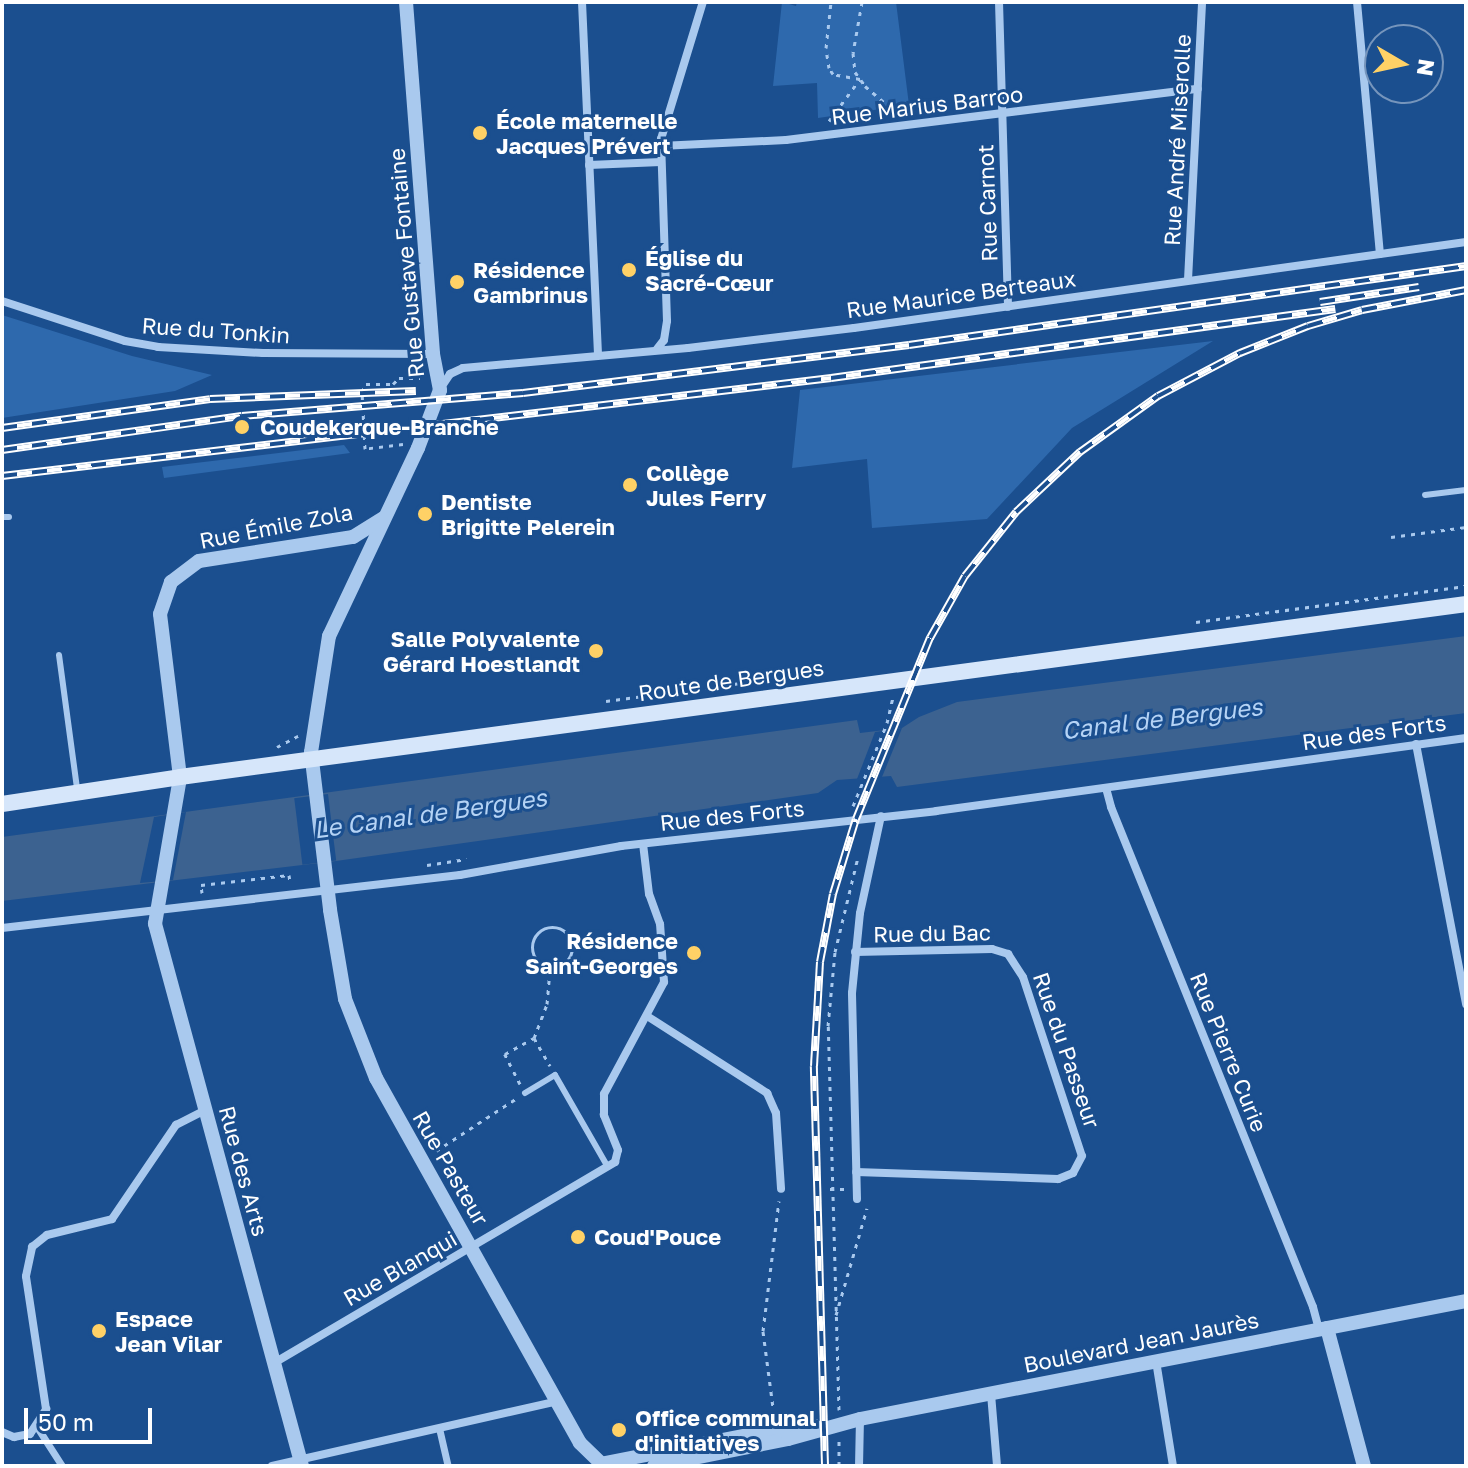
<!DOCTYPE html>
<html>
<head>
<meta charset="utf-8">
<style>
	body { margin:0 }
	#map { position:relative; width:1468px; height:1468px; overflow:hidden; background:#1b4f8f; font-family:"Golos Text",sans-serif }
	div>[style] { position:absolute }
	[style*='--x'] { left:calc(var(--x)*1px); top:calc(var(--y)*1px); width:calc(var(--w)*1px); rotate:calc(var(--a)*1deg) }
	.green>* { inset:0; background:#2e69ad }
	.water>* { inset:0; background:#3c6290 }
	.pier>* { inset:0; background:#1b4f8f; transform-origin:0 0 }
	.path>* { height:3px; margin-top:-1.5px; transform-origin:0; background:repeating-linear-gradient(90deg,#a9c9ee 0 4px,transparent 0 10px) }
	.path>.ring { margin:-1.5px; padding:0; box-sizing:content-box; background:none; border:3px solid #a9c9ee; border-radius:50% }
	.service>* { height:6px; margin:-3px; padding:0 3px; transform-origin:3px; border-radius:3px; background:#a9c9ee }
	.pedestrian>* { height:7px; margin:-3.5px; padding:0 3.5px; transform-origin:3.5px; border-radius:3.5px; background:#a9c9ee }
	.minor>* { height:8px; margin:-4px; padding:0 4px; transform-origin:4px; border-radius:4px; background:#a9c9ee }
	.tertiary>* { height:14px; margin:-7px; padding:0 7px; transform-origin:7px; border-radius:7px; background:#a9c9ee }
	.secondary>* { height:16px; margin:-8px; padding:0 8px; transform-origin:8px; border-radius:8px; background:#d6e6fa }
	.rail>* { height:8px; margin-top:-4px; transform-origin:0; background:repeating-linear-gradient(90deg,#1b4f8f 0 15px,#fff 0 30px); box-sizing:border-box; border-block:2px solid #fff }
	.dots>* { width:22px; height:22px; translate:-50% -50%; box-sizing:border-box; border:4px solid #1b4f8f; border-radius:50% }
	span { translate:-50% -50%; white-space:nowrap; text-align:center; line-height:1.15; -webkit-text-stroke:6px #1b4f8f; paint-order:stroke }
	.street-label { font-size:22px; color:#fff }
	.poi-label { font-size:22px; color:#fff; font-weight:700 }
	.left { translate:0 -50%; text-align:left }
	.right { translate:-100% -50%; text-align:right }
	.water-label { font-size:24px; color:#b5d3f5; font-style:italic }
	.frame { position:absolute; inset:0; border:4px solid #fff; pointer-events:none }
	.north { position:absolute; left:1364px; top:24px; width:80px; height:80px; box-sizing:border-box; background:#1b4f8f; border:2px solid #7695bc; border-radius:50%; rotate:99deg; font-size:22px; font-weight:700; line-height:32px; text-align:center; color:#fff }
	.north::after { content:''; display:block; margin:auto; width:28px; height:36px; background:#ffd166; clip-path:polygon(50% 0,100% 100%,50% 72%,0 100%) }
	.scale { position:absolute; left:24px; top:1408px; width:128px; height:36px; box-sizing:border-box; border:4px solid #fff; border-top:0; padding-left:10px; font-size:24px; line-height:28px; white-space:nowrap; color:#fff; -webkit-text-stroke:6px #1b4f8f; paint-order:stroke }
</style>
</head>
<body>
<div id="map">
	<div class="green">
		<i style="clip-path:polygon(782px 2px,796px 6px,797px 2px,896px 2px,909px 105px,818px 118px,817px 83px,773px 86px)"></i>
		<i style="clip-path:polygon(2px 315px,132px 356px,212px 375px,175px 391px,2px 418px)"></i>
		<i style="clip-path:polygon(1213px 341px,1072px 428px,987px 519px,872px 528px,867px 459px,792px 468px,800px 390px)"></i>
		<i style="clip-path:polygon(344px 445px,350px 453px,164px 478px,162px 467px)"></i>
	</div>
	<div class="water">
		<i style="clip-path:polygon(1466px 636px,1466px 713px,897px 787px,891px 776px,837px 780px,818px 793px,336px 861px,2px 901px,2px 837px,857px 720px,860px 733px,902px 728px,919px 717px,957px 702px)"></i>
	</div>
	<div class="pier">
		<i style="clip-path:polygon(902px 728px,882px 777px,857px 779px,875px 732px)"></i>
		<i style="left:328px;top:794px;width:67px;height:34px;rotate:83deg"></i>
		<i style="clip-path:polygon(186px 812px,173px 880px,140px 883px,154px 817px)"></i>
	</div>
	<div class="path">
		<i style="--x:862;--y:2;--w:52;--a:100"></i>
		<i style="--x:853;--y:53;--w:19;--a:84"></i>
		<i style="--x:855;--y:72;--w:17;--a:54"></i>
		<i style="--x:865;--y:86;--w:45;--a:40.5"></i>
		<i style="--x:829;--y:121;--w:52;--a:-53.6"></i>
		<i style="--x:860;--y:79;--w:27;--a:-170"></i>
		<i style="--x:833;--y:74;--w:7;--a:-124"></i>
		<i style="--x:829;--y:68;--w:20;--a:-99"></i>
		<i style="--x:826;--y:48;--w:46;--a:-83.8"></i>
		<i style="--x:403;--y:444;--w:38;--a:173"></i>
		<i style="--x:365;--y:449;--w:57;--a:-93"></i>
		<i style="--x:362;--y:392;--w:9;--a:-63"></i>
		<i style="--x:366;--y:384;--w:27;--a:0"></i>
		<i style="--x:393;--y:384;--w:8;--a:-45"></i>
		<i style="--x:399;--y:378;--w:21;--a:0"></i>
		<i style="--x:420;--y:378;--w:4;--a:-90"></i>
		<i style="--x:1391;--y:537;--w:76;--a:-7.6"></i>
		<i style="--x:1196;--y:622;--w:272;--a:-7.6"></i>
		<i style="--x:606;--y:701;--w:136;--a:-7.6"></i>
		<i style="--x:277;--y:747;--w:24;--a:-28"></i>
		<i style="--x:853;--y:806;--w:90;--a:-67.7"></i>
		<i style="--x:887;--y:723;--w:27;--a:-77"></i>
		<i style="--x:427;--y:865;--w:40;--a:-8.5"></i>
		<i style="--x:202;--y:893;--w:8;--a:-97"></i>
		<i style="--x:201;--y:885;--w:89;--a:-6.5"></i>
		<i style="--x:289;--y:875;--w:7;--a:82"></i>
		<i class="ring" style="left:532px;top:927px;width:37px;height:37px"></i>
		<i style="--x:573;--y:948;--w:24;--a:-5"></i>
		<i style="--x:534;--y:1038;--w:32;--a:60"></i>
		<i style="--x:520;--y:1084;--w:34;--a:-117"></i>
		<i style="--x:505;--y:1054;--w:33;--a:-29"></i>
		<i style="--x:534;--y:1038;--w:36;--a:-69"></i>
		<i style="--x:547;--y:1004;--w:37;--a:-85"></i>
		<i style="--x:436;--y:1151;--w:97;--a:-33.2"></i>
		<i style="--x:830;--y:1189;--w:17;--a:0"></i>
		<i style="--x:836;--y:1315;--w:111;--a:-73.8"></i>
		<i style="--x:839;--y:1410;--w:384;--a:-91.6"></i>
		<i style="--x:828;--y:1026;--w:74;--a:-84.6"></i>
		<i style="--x:835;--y:952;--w:98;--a:-76.4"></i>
		<i style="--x:774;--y:1415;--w:85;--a:-97.5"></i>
		<i style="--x:763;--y:1331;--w:131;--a:-83"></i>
		<i style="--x:839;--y:1466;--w:25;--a:-90"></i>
	</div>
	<div class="service">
		<i style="--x:1425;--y:495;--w:41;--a:-7"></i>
		<i style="--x:2;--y:517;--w:7;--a:0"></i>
		<i style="--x:59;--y:655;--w:135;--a:82.3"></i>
		<i style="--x:608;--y:945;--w:53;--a:-5.4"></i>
		<i style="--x:525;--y:1093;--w:35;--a:-31"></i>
		<i style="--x:555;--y:1075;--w:106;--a:60.1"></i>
	</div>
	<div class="pedestrian">
		<i style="--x:37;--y:1427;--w:46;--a:57.3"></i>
		<i style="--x:439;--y:1428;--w:39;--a:77"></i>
	</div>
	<div class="minor">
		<i style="--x:582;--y:2;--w:353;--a:87.4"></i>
		<i style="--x:999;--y:2;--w:305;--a:88.3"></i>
		<i style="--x:1357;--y:2;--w:253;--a:84.8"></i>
		<i style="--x:660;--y:146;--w:126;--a:-2.7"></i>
		<i style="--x:786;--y:140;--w:415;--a:-7.1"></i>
		<i style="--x:589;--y:165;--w:72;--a:-2.4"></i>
		<i style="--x:1188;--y:280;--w:278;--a:-87.1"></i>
		<i style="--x:2;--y:301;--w:129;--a:18"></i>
		<i style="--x:125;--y:341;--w:34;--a:10"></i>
		<i style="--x:158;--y:347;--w:105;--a:3.3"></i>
		<i style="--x:263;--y:353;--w:170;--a:0.3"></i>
		<i style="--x:657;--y:349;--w:11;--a:-52"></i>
		<i style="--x:664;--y:340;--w:19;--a:-81"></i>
		<i style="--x:667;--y:321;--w:182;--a:-91.9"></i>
		<i style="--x:661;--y:139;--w:143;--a:-73"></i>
		<i style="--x:440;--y:389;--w:18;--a:-56"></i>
		<i style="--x:450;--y:374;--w:14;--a:-25"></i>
		<i style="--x:463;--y:368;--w:226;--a:-5.1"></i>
		<i style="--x:688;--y:348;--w:167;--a:-6.9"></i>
		<i style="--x:854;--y:328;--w:618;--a:-8"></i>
		<i style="--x:1416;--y:744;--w:265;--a:79.1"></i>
		<i style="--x:1106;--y:788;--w:20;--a:75"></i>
		<i style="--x:1111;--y:807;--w:539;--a:68"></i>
		<i style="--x:1313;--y:1307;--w:24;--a:75"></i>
		<i style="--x:2;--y:928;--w:461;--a:-6.6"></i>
		<i style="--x:460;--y:875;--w:164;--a:-10.2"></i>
		<i style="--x:621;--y:846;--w:317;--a:-6.3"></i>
		<i style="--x:936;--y:811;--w:535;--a:-7.84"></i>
		<i style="--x:855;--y:952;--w:137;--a:-1.3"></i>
		<i style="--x:992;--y:949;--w:17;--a:17"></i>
		<i style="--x:1008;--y:954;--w:27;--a:57"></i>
		<i style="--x:1023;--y:977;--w:188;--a:71.8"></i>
		<i style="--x:1082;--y:1156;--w:19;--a:118"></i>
		<i style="--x:1073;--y:1173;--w:16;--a:158"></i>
		<i style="--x:1058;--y:1179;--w:202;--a:-178"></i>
		<i style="--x:647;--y:1016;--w:143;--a:32.7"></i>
		<i style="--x:767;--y:1093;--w:22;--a:66"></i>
		<i style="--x:776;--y:1113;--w:76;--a:86.2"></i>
		<i style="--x:857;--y:1199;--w:206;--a:-91.4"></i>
		<i style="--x:852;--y:993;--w:80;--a:-84.3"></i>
		<i style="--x:860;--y:913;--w:99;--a:-77.8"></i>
		<i style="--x:1156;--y:1361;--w:106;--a:80.8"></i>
		<i style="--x:274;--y:1363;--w:396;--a:-30.5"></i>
		<i style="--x:615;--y:1162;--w:12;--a:-76"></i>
		<i style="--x:618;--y:1150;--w:38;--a:-112"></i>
		<i style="--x:604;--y:1115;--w:21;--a:-90"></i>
		<i style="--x:604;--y:1094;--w:127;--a:-61.8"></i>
		<i style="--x:664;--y:982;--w:58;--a:-93.9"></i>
		<i style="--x:660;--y:924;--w:32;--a:-110"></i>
		<i style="--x:649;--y:894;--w:50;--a:-96.8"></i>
		<i style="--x:991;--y:1394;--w:72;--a:85.2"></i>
		<i style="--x:2;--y:1432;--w:13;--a:23"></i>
		<i style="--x:14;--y:1437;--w:16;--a:-11"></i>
		<i style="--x:30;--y:1434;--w:30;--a:-57"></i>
		<i style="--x:46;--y:1409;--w:134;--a:-98.6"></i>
		<i style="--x:26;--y:1276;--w:30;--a:-78"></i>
		<i style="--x:32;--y:1247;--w:19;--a:-39"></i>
		<i style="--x:47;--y:1235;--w:67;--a:-13.8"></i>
		<i style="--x:112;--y:1219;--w:114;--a:-55.8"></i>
		<i style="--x:176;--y:1125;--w:33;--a:-27"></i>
		<i style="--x:272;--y:1466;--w:292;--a:-12.8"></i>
		<i style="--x:859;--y:1466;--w:47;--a:-88.8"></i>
	</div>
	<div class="tertiary">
		<i style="--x:406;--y:2;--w:353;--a:85.6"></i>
		<i style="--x:433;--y:354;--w:37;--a:79"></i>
		<i style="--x:440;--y:390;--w:62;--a:110.8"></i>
		<i style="--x:418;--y:448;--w:208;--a:115.3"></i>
		<i style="--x:329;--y:636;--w:117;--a:98.8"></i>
		<i style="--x:311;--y:752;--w:159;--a:83.1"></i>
		<i style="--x:330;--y:910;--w:90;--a:80.4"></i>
		<i style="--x:345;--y:999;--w:85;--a:68.6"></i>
		<i style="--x:376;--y:1078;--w:418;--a:60.8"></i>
		<i style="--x:580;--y:1443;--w:28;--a:44"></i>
		<i style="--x:1327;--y:1328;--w:143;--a:75"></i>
		<i style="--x:605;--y:1463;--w:187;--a:-11.1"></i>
		<i style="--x:788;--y:1427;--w:27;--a:-2"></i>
		<i style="--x:302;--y:1466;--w:562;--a:-105.17"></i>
		<i style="--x:155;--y:924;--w:149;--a:-80.3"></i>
		<i style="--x:180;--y:777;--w:164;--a:-97"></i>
		<i style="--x:160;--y:614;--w:34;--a:-71"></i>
		<i style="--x:171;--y:582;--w:35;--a:-37"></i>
		<i style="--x:199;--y:561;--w:156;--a:-8.9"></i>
		<i style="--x:353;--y:537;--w:36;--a:-32"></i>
		<i style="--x:654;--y:1466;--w:137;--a:-11.4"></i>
		<i style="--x:788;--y:1439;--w:75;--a:-15.5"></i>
		<i style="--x:860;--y:1419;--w:617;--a:-11.02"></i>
	</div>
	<div class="secondary">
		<i style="--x:2;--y:804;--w:180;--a:-8.6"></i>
		<i style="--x:180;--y:777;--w:1298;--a:-7.66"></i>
	</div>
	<div class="rail">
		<i style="--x:1320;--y:302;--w:100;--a:-8.6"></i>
		<i style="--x:2;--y:428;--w:210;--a:-7.9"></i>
		<i style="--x:210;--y:399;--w:206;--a:-2.2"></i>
		<i style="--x:2;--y:450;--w:242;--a:-8.1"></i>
		<i style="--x:242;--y:416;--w:282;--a:-4.7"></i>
		<i style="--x:523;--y:393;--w:389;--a:-7.1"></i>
		<i style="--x:909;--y:345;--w:563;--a:-8.07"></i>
		<i style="--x:2;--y:476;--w:835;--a:-6.74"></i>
		<i style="--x:831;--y:378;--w:509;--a:-7.8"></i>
		<i style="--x:825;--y:1466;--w:400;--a:-91.6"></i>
		<i style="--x:814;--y:1066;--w:104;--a:-86.7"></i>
		<i style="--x:820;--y:962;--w:69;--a:-79.2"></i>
		<i style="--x:833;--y:894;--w:78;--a:-73"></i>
		<i style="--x:856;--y:819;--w:196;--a:-67.8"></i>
		<i style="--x:930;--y:638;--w:71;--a:-60.6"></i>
		<i style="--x:965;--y:576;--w:82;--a:-51.4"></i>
		<i style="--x:1016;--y:512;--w:88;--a:-43.2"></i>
		<i style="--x:1080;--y:452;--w:96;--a:-35.7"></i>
		<i style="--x:1158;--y:396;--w:93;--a:-27.7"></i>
		<i style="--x:1240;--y:353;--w:73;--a:-21.7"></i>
		<i style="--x:1308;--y:326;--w:56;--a:-16.5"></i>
		<i style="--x:1362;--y:310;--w:106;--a:-10.9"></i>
	</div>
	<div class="dots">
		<i style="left:480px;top:133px;background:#ffd166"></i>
		<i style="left:629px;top:270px;background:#ffd166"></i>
		<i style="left:457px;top:282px;background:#ffd166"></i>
		<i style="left:242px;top:427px;background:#ffd166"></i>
		<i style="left:630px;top:485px;background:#ffd166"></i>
		<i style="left:425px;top:514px;background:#ffd166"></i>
		<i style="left:596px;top:651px;background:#ffd166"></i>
		<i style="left:694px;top:953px;background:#ffd166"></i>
		<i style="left:578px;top:1237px;background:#ffd166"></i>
		<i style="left:99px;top:1331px;background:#ffd166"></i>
		<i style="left:619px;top:1430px;background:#ffd166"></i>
	</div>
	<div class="street-label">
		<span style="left:927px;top:105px;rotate:-7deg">Rue Marius Barroo</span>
		<span style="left:1177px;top:140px;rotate:-87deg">Rue André Miserolle</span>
		<span style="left:987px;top:203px;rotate:-92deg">Rue Carnot</span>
		<span style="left:406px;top:263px;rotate:-95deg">Rue Gustave Fontaine</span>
		<span style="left:961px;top:294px;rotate:-8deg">Rue Maurice Berteaux</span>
		<span style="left:216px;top:330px;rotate:4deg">Rue du Tonkin</span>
		<span style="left:276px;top:526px;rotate:-11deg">Rue Émile Zola</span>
		<span style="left:731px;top:680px;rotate:-8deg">Route de Bergues</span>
		<span style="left:1374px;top:732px;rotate:-8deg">Rue des Forts</span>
		<span style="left:732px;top:815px;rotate:-6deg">Rue des Forts</span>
		<span style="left:932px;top:933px;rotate:-1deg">Rue du Bac</span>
		<span style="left:1067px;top:1050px;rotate:71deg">Rue du Passeur</span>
		<span style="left:1229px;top:1052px;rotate:68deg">Rue Pierre Curie</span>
		<span style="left:451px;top:1168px;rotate:60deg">Rue Pasteur</span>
		<span style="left:244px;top:1171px;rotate:75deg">Rue des Arts</span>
		<span style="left:400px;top:1268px;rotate:-30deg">Rue Blanqui</span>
		<span style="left:1141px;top:1342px;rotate:-11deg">Boulevard Jean Jaurès</span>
	</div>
	<div class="poi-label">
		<span class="left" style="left:496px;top:133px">École maternelle<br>Jacques Prévert</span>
		<span class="left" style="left:645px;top:270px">Église du<br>Sacré-Cœur</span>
		<span class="left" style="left:473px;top:282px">Résidence<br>Gambrinus</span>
		<span class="left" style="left:260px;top:427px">Coudekerque-Branche</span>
		<span class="left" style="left:646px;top:485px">Collège<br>Jules Ferry</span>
		<span class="left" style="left:441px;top:514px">Dentiste<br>Brigitte Pelerein</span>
		<span class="right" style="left:580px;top:651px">Salle Polyvalente<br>Gérard Hoestlandt</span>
		<span class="right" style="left:678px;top:953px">Résidence<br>Saint-Georges</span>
		<span class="left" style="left:594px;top:1237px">Coud'Pouce</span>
		<span class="left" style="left:115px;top:1331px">Espace<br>Jean Vilar</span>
		<span class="left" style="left:635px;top:1430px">Office communal<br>d'initiatives</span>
	</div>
	<div class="water-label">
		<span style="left:1162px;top:718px;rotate:-7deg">Canal de Bergues</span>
		<span style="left:430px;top:813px;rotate:-8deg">Le Canal de Bergues</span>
	</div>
	<div class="frame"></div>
	<div class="north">N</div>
	<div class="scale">50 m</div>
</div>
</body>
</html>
